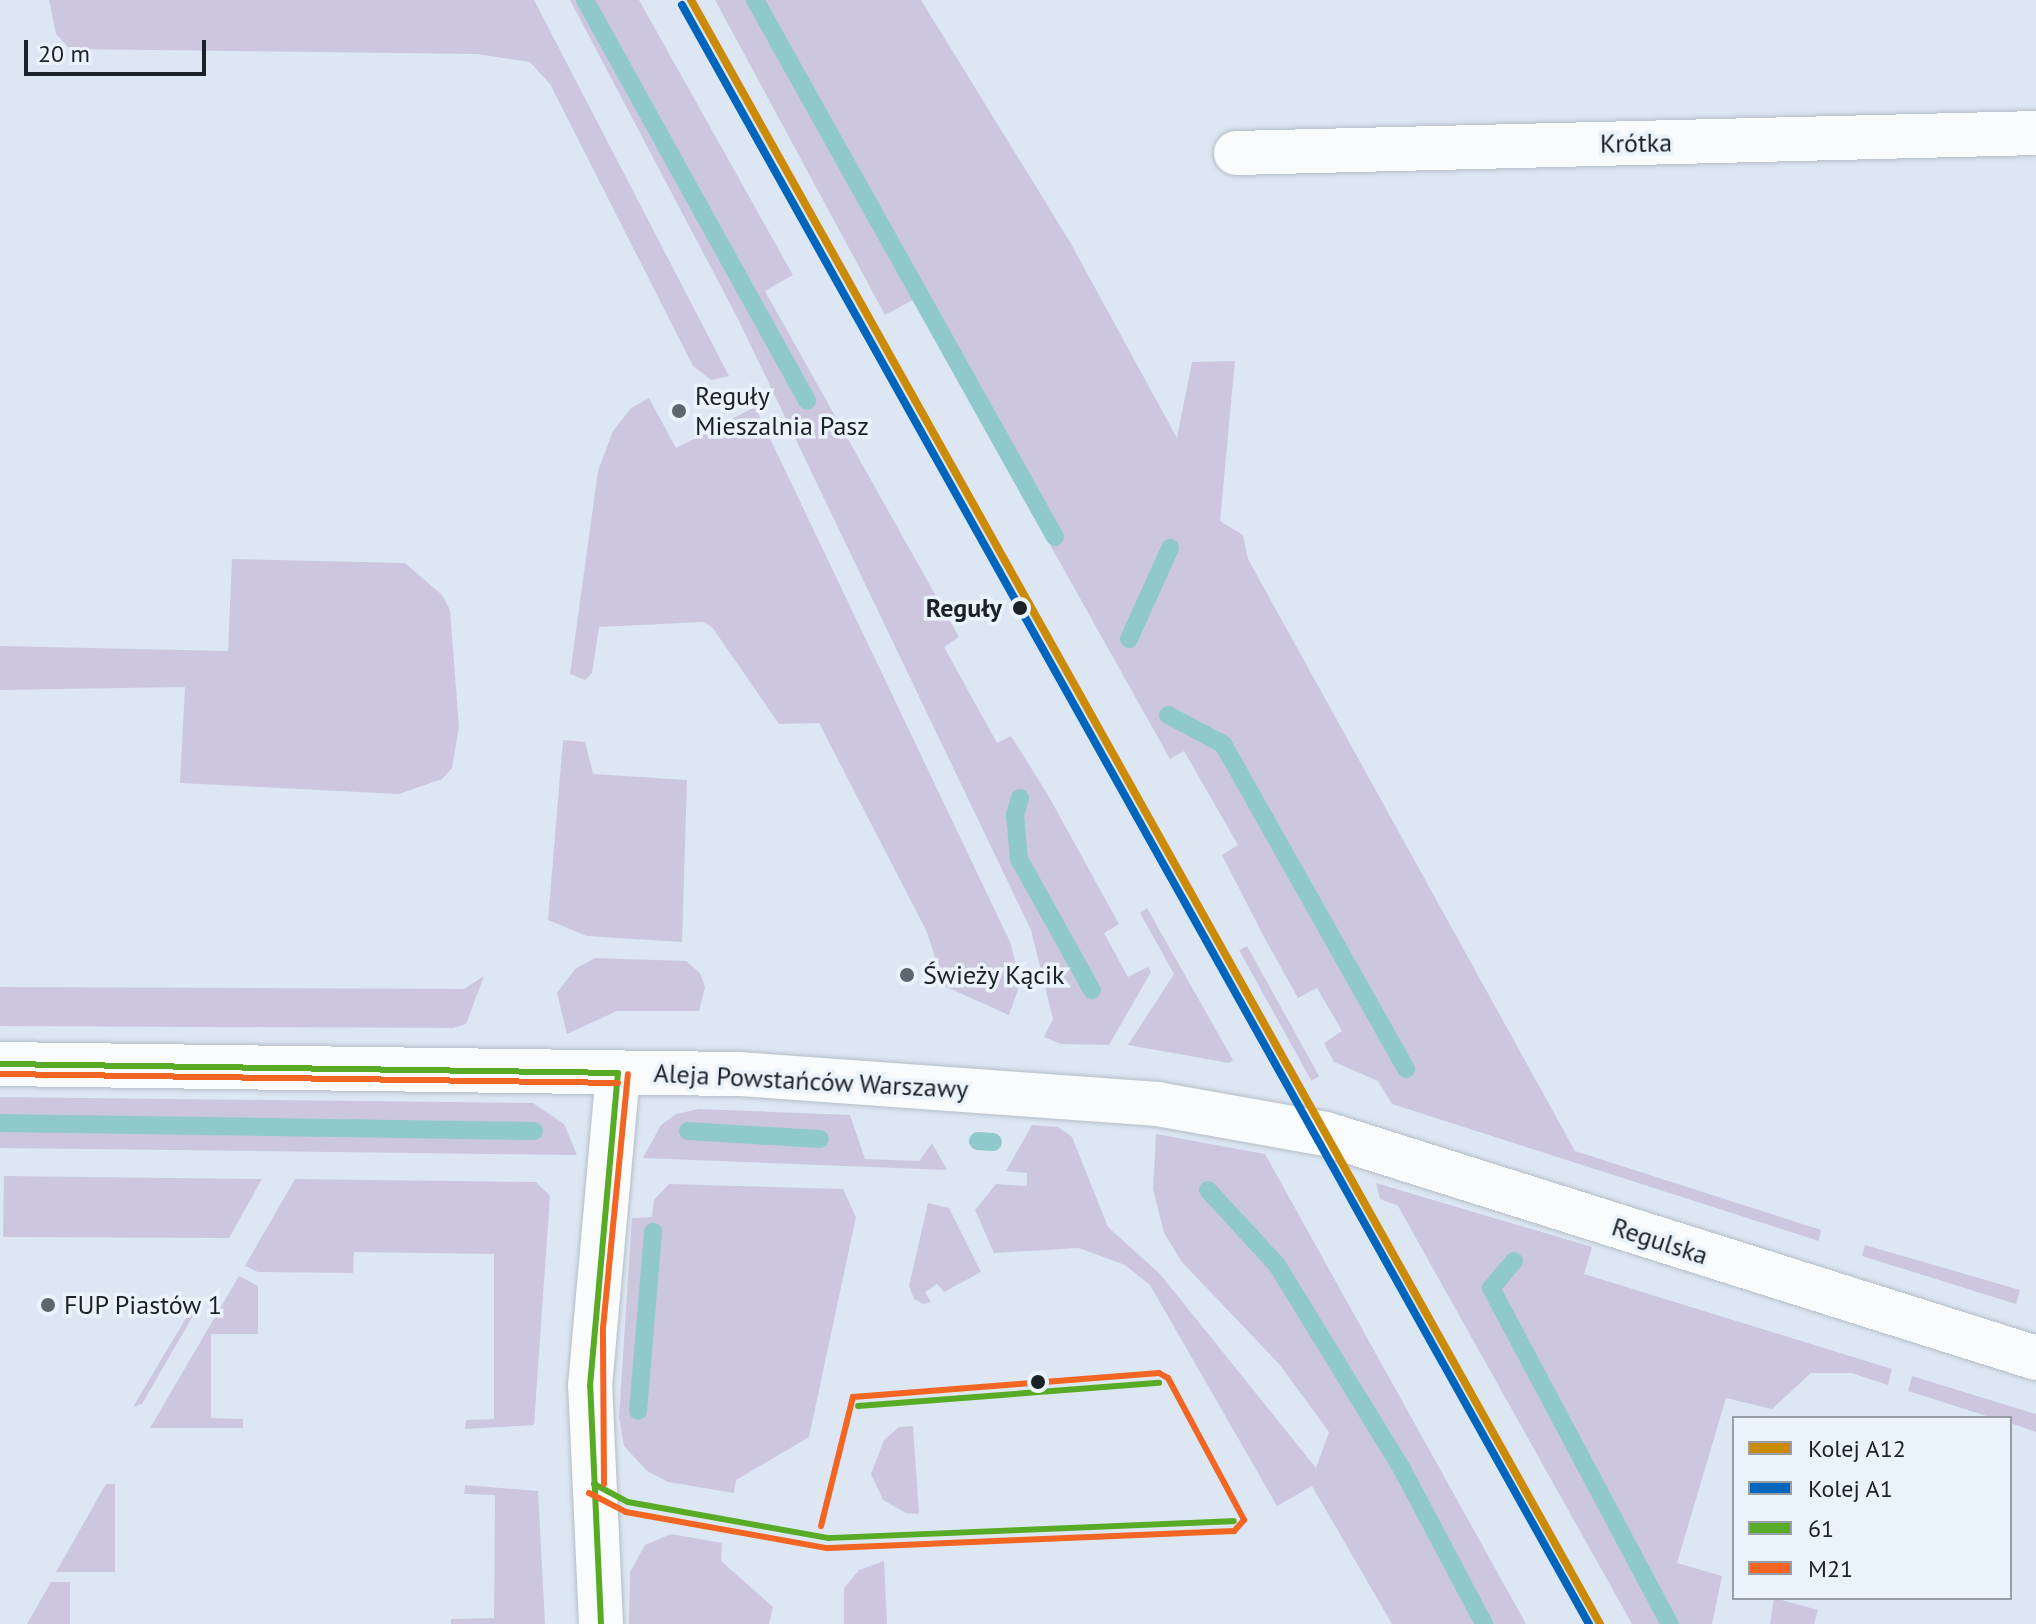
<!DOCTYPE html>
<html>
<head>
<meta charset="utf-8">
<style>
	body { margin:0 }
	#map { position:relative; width:2036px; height:1624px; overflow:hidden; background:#dce7f3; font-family:"PT Sans",sans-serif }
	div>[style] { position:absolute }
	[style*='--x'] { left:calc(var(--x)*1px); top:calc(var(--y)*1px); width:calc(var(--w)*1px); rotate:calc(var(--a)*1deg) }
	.green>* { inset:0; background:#ccc7df; transform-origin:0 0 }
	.stream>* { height:18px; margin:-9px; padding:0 9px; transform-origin:9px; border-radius:9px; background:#90c9cb }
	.roads { filter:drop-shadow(0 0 2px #b4bdc6) drop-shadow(0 0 2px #b4bdc6) }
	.street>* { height:44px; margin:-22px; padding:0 22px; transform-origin:22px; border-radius:22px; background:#fafbfd }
	.secondary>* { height:44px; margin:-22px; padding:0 22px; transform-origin:22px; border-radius:22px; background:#fafbfd }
	.bus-1>* { height:6px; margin:-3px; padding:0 3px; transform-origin:3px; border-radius:3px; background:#58ac25 }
	.bus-2>* { height:6px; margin:-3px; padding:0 3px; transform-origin:3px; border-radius:3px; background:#f26522 }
	.rail-1>* { height:8px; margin:-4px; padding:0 4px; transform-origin:4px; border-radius:4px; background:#cb8b08 }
	.rail-2>* { height:8px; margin:-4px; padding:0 4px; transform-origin:4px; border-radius:4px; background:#0065bd }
	.dots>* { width:22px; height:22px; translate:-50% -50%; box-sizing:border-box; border:4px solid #eaf2fb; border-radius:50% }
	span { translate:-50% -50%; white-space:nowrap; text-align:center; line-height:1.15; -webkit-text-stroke:7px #eaf2fb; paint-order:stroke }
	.street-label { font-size:26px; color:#1a2128 }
	.poi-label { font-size:26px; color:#1a2128 }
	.left { translate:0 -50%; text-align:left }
	.stop-label { font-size:26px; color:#1a2128; font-weight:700 }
	.right { translate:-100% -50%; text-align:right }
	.legend { position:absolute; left:1732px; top:1416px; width:280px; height:184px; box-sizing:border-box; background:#eaf2fb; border:2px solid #979ea7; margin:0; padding:10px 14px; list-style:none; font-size:24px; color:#1a2128 }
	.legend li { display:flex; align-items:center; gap:16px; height:40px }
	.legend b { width:40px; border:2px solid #979ea7 }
	.scale { position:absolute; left:24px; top:40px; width:182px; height:36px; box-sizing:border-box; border:4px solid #1a2128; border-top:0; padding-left:10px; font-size:24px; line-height:28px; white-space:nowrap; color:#1a2128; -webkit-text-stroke:6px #eaf2fb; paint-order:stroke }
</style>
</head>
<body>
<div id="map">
	<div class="green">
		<i style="clip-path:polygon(49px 0,534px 0,729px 376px,711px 380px,693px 366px,550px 84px,530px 62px,477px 54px,70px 49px,56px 34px)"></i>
		<i style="clip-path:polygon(570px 0,639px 0,793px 275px,765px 291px,959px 637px,944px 647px,997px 743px,1011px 736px,1048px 795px,1119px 924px,1104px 933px,1128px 977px,1148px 967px,1151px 972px,1109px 1045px,1061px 1044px,1044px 1037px,1053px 1019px,1031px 930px,738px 319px)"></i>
		<i style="clip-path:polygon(715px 0,921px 0,1070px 242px,1177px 438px,1192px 362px,1235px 361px,1220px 521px,1243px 535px,1248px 559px,1575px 1151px,1821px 1230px,1819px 1241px,1392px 1104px,1378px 1081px,1334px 1062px,1324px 1043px,1342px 1031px,1317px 988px,1298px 998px,1264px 937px,1222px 855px,1238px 845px,1184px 751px,1170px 759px,913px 300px,885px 315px)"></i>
		<i style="clip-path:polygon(649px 398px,676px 448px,755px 407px,1011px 944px,1020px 984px,1009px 1015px,944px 986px,927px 932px,819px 723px,779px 724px,712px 627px,703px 622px,599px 627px,592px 673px,585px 680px,570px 674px,598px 471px,613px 431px,631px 408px)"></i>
		<i style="clip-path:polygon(232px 559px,405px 563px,442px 595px,450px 610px,459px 727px,452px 768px,442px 779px,399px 794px,180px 783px,185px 687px,0 690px,0 646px,228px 651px)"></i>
		<i style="clip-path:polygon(563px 740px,585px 742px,593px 774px,687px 780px,682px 942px,587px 936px,548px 920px)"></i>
		<i style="clip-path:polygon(1147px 908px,1233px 1060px,1229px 1063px,1128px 1045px,1174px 974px,1140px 913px)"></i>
		<i style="left:1247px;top:946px;width:149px;height:9px;rotate:61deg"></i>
		<i style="clip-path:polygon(595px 958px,686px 961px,700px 973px,705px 987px,699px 1011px,617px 1011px,567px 1034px,557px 993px,575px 969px)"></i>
		<i style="clip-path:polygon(484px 976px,466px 1024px,453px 1028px,0 1026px,0 987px,464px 989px)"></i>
		<i style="clip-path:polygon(0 1097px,533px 1103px,564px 1124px,577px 1155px,0 1148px)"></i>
		<i style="clip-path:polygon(699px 1109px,850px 1115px,865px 1159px,919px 1161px,932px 1143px,947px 1170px,643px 1158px,661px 1125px,676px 1114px)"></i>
		<i style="clip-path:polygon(1032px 1125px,1058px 1127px,1072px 1137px,1108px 1227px,1160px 1274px,1316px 1468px,1329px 1432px,1280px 1365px,1181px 1261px,1164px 1233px,1153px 1189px,1156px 1134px,1265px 1154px,1526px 1624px,1392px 1624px,1312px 1486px,1277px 1506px,1150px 1285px,1125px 1265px,1079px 1248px,994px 1253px,975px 1210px,996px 1184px,1027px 1186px,1027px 1173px,1006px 1171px)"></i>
		<i style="clip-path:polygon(4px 1176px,262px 1179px,229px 1238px,3px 1237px)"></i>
		<i style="clip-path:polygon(295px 1179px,536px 1182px,550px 1196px,534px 1425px,465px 1429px,466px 1420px,494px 1419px,494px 1254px,354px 1252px,353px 1273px,258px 1272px,245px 1266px)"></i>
		<i style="clip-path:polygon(1376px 1183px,1592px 1247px,1584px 1274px,1892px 1369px,1888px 1385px,1851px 1373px,1811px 1373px,1772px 1409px,1726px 1398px,1677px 1563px,1722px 1576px,1712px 1624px,1632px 1624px,1398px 1206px,1380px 1199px)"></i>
		<i style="clip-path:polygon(669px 1184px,843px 1189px,856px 1217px,809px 1437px,736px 1480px,734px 1493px,668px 1482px,647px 1471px,624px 1446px,619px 1417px,632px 1218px,652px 1217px,654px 1200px)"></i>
		<i style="clip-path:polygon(928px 1203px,949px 1208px,981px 1272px,944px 1292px,937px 1284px,925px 1292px,931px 1302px,923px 1304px,914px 1299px,909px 1286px)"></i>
		<i style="clip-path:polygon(1865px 1245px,2020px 1290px,2016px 1304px,1862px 1256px)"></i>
		<i style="clip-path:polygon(239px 1276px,258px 1286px,258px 1334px,211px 1334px,211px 1418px,243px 1419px,243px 1428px,150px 1428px)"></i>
		<i style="clip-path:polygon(192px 1308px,194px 1314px,142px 1404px,133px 1407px)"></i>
		<i style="clip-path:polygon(1912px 1376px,2036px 1414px,2036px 1432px,2010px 1423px,2010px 1418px,1993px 1418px,1908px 1391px)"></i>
		<i style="clip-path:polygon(913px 1426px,919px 1514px,906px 1513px,883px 1500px,871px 1474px,884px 1440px,899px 1427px)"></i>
		<i style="clip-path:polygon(106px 1484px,115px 1484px,115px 1572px,56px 1572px)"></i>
		<i style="clip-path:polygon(465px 1485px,538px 1491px,545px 1624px,451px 1624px,451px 1619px,494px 1618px,495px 1495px,464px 1494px)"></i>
		<i style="clip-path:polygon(671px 1534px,722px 1543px,721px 1561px,773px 1607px,769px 1624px,629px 1624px,630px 1572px,645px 1545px)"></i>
		<i style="clip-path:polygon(884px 1561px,887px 1624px,844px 1624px,844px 1588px,859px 1570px)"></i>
		<i style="clip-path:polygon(51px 1582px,70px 1582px,70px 1624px,27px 1624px)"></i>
		<i style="clip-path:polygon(1774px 1598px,1818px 1610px,1814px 1624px,1770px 1624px)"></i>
	</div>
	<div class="stream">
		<i style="--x:585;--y:0;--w:458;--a:61"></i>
		<i style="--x:755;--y:0;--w:615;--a:60.81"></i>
		<i style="--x:1129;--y:639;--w:100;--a:-65.7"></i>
		<i style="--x:1168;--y:715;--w:62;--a:27.8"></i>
		<i style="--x:1223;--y:744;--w:373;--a:60.6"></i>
		<i style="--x:1020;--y:798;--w:18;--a:106"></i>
		<i style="--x:1015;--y:815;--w:44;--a:84.8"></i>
		<i style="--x:1019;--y:859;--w:150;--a:60.9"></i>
		<i style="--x:0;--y:1123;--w:534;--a:0.86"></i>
		<i style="--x:688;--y:1131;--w:132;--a:3.5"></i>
		<i style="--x:978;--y:1141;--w:15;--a:4"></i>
		<i style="--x:1208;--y:1190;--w:102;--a:47.4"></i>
		<i style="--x:1277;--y:1265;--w:239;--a:58.5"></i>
		<i style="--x:1402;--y:1469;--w:175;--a:62.1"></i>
		<i style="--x:1514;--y:1261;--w:35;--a:130"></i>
		<i style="--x:1491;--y:1288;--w:381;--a:62"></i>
		<i style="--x:638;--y:1411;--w:180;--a:-85.2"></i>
	</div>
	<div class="roads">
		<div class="street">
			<i style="--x:1236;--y:153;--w:800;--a:-1.43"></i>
			<i style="--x:601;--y:1624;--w:238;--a:-92.6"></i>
			<i style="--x:590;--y:1386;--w:314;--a:-84.9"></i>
		</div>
		<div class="secondary">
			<i style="--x:0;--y:1064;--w:739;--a:0.78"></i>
			<i style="--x:739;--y:1074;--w:419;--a:4.1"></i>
			<i style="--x:1157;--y:1104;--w:172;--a:10.1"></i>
			<i style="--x:1326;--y:1134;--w:744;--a:17.51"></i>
		</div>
	</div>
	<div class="bus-1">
		<i style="--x:0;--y:1064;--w:618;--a:0.83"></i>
		<i style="--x:858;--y:1406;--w:302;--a:-4.4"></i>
		<i style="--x:594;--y:1484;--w:38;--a:28"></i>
		<i style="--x:628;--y:1502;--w:204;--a:10.2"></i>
		<i style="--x:829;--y:1538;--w:405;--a:-2.4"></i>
		<i style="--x:601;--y:1624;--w:238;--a:-92.6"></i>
		<i style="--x:590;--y:1386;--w:314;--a:-84.9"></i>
	</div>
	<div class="bus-2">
		<i style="--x:0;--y:1074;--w:618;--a:0.83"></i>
		<i style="--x:604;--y:1484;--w:156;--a:-90.4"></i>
		<i style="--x:603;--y:1328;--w:255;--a:-84.4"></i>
		<i style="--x:589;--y:1493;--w:42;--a:27.2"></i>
		<i style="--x:626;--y:1512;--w:204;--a:10.2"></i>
		<i style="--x:821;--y:1526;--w:133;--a:-76.1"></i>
		<i style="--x:853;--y:1397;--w:307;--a:-4.5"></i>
		<i style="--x:1159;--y:1373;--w:10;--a:29"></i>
		<i style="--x:1168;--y:1378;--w:161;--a:61.8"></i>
		<i style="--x:1244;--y:1520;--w:15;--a:132"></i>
		<i style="--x:1234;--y:1531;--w:405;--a:177.6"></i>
	</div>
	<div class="rail-1">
		<i style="--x:691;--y:0;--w:1861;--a:60.76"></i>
	</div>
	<div class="rail-2">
		<i style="--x:682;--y:5;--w:1856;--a:60.74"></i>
	</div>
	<div class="dots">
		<i style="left:679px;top:411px;background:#5e666f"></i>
		<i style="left:1020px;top:608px;background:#1a2128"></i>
		<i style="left:907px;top:975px;background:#5e666f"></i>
		<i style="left:48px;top:1305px;background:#5e666f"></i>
		<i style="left:1038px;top:1382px;background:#1a2128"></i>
	</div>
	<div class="street-label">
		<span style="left:1636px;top:143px;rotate:-1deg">Krótka</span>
		<span style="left:811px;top:1081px;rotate:3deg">Aleja Powstańców Warszawy</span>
		<span style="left:1660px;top:1241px;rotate:18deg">Regulska</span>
	</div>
	<div class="poi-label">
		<span class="left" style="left:695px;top:411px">Reguły<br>Mieszalnia Pasz</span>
		<span class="left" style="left:923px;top:975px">Świeży Kącik</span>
		<span class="left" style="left:64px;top:1305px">FUP Piastów 1</span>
	</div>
	<div class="stop-label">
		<span class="right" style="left:1002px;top:608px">Reguły</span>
	</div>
	<ul class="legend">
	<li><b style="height:10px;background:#cb8b08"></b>Kolej A12</li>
	<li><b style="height:10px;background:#0065bd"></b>Kolej A1</li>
	<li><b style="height:10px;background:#58ac25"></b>61</li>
	<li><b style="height:10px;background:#f26522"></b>M21</li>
	</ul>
	<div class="scale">20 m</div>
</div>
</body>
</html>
